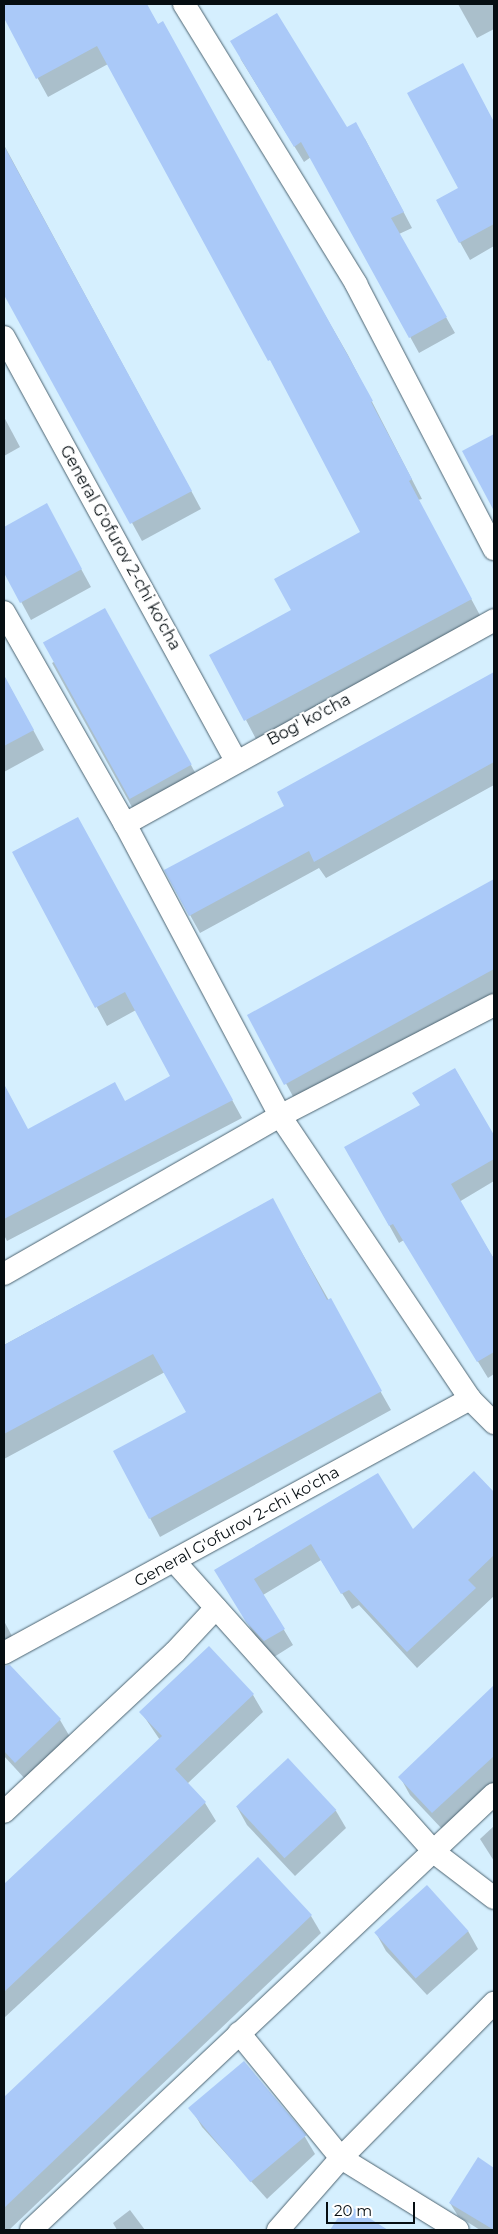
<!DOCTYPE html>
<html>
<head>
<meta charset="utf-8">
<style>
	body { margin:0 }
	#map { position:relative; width:498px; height:2234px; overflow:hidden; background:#d5effe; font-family:Montserrat,sans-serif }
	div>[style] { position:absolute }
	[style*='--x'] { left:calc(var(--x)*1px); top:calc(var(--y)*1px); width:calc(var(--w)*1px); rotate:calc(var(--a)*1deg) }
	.shadow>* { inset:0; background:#0003; transform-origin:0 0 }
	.building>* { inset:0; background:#aac9f8; transform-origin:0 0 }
	.roads { filter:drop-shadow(0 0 1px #4d6471) drop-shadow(0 0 1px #4d6471) }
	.minor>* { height:22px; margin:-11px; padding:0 11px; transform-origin:11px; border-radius:11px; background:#fff }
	span { translate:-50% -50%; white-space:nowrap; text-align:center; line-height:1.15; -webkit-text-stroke:4px #fff; paint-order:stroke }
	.street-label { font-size:16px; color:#060e12 }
	.frame { position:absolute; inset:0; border:5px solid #060e12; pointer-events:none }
	.scale { position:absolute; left:326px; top:2202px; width:89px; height:22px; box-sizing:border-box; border:2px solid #060e12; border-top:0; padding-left:6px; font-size:15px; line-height:18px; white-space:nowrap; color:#060e12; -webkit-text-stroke:4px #fff; paint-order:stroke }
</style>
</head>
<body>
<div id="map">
	<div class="shadow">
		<i style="clip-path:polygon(4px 4px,146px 4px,348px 355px,422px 499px,418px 500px,482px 619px,256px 739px,246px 720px,293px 611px,362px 533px,281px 379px,108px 64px,48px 97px,4px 17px)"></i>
		<i style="clip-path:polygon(458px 4px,494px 4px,494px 29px,477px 38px)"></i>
		<i style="clip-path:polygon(240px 58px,365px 139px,412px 228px,399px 234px,455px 333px,419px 353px,311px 157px,304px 162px)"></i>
		<i style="clip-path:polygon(472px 82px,494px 123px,494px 246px,470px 260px,437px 201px,460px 189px)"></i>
		<i style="clip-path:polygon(4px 145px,201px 509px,142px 541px,4px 289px)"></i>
		<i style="clip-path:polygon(4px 417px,20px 447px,4px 456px)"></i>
		<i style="clip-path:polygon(494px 436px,494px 506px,464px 452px)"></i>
		<i style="clip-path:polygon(46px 505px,91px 587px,31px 620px,4px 570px,4px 528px)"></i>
		<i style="left:115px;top:628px;width:176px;height:72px;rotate:61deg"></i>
		<i style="clip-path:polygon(494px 673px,494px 785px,326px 878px,319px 868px,200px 933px,190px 915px,286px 806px,278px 793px)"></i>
		<i style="clip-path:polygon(4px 676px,44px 750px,4px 772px)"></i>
		<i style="clip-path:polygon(87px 836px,242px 1118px,7px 1241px,4px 1235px,4px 1085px,28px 1131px,125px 1102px,172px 1077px,136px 1010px,107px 1026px,14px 852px)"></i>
		<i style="clip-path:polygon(494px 881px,494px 993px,296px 1102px,249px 1015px)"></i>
		<i style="clip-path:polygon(455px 1069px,494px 1137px,494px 1181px,459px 1202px,494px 1259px,494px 1374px,488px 1378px,404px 1240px,399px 1243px,346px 1147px,421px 1106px)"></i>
		<i style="clip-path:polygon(272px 1200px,391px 1410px,160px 1537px,150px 1518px,188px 1413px,165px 1372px,4px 1459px,4px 1345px)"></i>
		<i style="clip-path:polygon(474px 1472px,494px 1493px,494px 1596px,417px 1668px,359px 1605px,352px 1609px,321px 1560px,263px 1595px,293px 1645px,274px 1657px,257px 1639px,225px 1586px,377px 1474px,413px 1531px)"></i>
		<i style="clip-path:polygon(4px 1621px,12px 1636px,4px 1641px)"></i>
		<i style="clip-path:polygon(209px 1648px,253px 1695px,263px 1712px,187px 1784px,205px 1803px,216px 1821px,4px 2018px,4px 1885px,160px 1740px,141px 1712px)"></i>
		<i style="clip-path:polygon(10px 1666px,60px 1720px,70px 1737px,26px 1780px,4px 1756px,4px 1667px)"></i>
		<i style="clip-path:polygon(494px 1687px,494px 1783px,443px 1830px,410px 1795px,400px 1777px)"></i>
		<i style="clip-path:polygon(237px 1807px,336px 1811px,346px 1828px,295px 1876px,247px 1825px)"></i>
		<i style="clip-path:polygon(494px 1826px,494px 1861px,480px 1839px)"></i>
		<i style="clip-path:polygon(258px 1859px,311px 1916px,321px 1933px,9px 2230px,4px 2230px,4px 2101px)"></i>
		<i style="clip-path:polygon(468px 1931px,478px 1949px,427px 1995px,386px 1951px,376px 1933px)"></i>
		<i style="clip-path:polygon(244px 2063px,305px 2137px,315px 2154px,267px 2199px,202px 2127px,192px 2110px)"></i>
		<i style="clip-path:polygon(479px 2159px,494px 2169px,494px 2230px,480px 2230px,458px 2216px,450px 2203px)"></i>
		<i style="clip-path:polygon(348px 2205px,386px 2230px,332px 2230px)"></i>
		<i style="clip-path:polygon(130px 2210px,145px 2230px,117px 2230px,113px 2223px)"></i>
	</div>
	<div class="building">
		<i style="clip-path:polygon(4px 4px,147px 4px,158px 24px,163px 21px,373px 401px,371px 402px,412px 479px,409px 481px,472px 599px,244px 721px,209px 655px,291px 610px,274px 579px,360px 532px,270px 360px,268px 361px,97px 46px,36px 79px,4px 18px)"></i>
		<i style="clip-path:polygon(277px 13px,347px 127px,356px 122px,404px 212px,391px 218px,447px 317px,409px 338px,301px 142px,294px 147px,230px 41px)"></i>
		<i style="clip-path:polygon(463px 63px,494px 122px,494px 224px,459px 243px,436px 200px,458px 188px,407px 93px)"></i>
		<i style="clip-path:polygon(4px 146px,192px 491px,130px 524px,4px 295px)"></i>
		<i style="clip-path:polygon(494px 434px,494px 511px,462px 451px)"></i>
		<i style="clip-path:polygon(47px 503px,82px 569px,20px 603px,4px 573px,4px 527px)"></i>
		<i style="left:105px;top:608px;width:179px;height:71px;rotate:61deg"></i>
		<i style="clip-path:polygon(494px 672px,494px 762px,314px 862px,309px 851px,189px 916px,164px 870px,284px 806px,277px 792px)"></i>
		<i style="clip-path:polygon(4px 675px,34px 730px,4px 746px)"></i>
		<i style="clip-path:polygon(78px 817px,233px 1100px,4px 1219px,4px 1084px,28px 1129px,115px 1082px,125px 1101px,170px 1076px,125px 992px,95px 1008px,12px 852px)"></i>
		<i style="clip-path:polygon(494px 879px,494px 969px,284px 1085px,247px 1015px)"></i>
		<i style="clip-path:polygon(455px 1068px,494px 1135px,494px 1159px,451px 1184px,494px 1259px,494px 1352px,477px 1362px,393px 1224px,389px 1226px,344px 1147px,420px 1105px,412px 1093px)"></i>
		<i style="clip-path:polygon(273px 1198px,327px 1300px,331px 1298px,382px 1391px,149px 1519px,113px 1451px,186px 1412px,153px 1354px,4px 1434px,4px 1345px)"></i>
		<i style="clip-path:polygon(474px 1471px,494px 1492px,494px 1555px,468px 1580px,476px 1588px,407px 1652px,349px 1590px,341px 1594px,311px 1544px,254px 1579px,285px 1629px,264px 1641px,246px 1622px,214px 1570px,378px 1473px,413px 1529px)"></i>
		<i style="clip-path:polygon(209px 1646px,254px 1694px,175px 1769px,206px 1802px,4px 1992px,4px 1884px,162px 1736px,139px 1712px)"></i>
		<i style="clip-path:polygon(10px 1665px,61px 1719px,15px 1763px,4px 1751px,4px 1666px)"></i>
		<i style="clip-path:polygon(494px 1685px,494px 1756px,432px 1813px,398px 1777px)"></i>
		<i style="left:288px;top:1758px;width:71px;height:71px;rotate:47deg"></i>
		<i style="clip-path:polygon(258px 1857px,312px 1915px,4px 2208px,4px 2097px)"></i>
		<i style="left:427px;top:1885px;width:62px;height:71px;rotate:48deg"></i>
		<i style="left:244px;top:2061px;width:97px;height:73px;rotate:50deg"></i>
		<i style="clip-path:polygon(478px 2157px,494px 2168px,494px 2230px,449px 2203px)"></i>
		<i style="clip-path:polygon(347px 2204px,388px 2230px,330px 2230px)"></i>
	</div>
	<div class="roads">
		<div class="minor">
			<i style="--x:184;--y:4;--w:329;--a:58.4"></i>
			<i style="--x:356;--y:284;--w:299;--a:62.5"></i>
			<i style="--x:4;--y:337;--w:482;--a:61.3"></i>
			<i style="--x:4;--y:612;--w:244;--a:60.3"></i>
			<i style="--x:125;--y:824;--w:331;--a:62"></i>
			<i style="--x:280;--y:1116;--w:341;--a:56.1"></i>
			<i style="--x:470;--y:1399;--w:34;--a:45"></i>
			<i style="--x:125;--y:824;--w:422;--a:-28.9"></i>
			<i style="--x:4;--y:1274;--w:318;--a:-29.8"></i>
			<i style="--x:280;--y:1116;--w:241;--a:-27.4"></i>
			<i style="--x:175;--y:1562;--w:390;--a:48.2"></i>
			<i style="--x:435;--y:1853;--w:74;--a:37.3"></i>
			<i style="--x:4;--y:1653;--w:531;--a:-28.59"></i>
			<i style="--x:4;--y:1812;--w:234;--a:-43.1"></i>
			<i style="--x:175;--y:1652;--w:60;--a:-47"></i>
			<i style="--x:239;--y:2033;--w:161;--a:50.8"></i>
			<i style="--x:341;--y:2158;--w:137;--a:31.6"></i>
			<i style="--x:31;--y:2230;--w:636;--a:-43.28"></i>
			<i style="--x:278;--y:2230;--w:96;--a:-48.8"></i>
			<i style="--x:341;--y:2158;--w:218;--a:-45.4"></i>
		</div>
	</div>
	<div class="street-label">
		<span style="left:120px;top:548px;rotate:61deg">General G'ofurov 2-chi ko'cha</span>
		<span style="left:309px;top:720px;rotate:-28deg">Bog' ko'cha</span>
		<span style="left:237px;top:1527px;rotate:-29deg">General G'ofurov 2-chi ko'cha</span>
	</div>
	<div class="frame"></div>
	<div class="scale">20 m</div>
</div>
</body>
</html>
